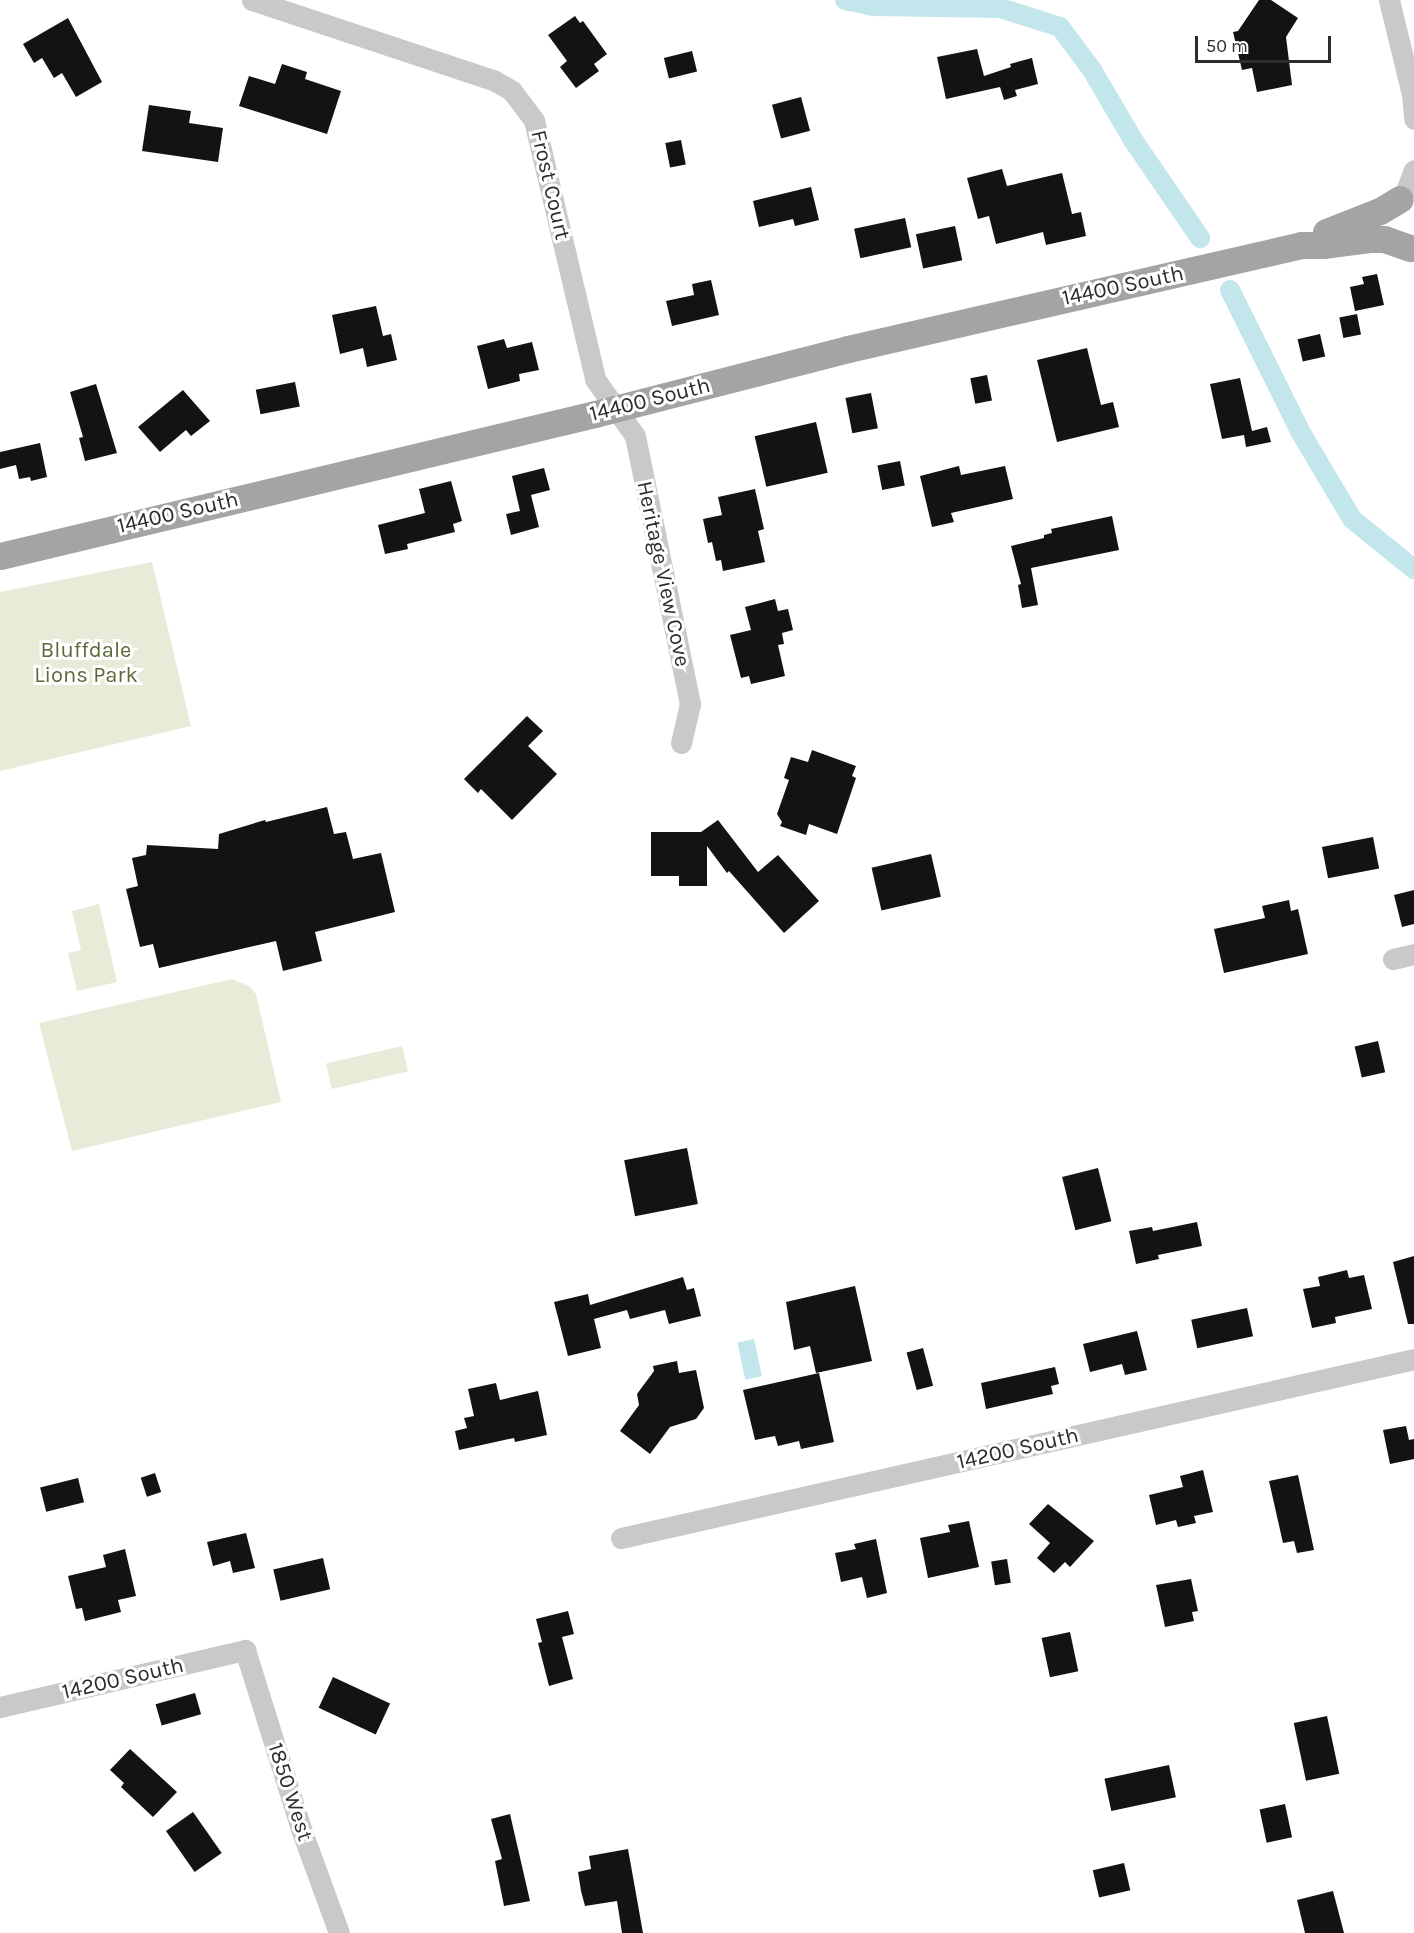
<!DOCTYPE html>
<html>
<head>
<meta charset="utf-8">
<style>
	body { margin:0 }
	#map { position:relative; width:1414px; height:1933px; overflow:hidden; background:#fff; font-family:Karla,sans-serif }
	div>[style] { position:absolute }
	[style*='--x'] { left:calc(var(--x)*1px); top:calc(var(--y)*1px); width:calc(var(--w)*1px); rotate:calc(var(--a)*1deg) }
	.green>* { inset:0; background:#e7ebd8; transform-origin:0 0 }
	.water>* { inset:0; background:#c3e6ec; transform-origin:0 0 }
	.canal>* { height:20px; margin:-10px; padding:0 10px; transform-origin:10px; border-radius:10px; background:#c3e6ec }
	.building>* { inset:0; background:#131313; transform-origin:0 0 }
	.minor>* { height:21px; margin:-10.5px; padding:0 10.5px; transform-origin:10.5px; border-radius:10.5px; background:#c9c9c9 }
	.major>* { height:27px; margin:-13.5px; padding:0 13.5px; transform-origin:13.5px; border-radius:13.5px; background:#a4a4a4 }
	span { translate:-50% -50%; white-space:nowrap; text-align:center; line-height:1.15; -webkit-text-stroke:6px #fff; paint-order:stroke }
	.street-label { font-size:22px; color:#2c2c2c }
	.park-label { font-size:22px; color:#5b6a38 }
	.scale { position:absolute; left:1195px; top:36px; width:136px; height:27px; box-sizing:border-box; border:3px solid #2c2c2c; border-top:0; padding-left:8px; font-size:18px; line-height:21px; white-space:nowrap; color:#2c2c2c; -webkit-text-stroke:4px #fff; paint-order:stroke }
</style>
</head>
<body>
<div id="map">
	<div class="green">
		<i style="clip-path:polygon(152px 562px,191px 726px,0 771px,0 592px)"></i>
		<i style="clip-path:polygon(99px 904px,117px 982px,77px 991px,68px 953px,81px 950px,72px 911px)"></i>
		<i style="clip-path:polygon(232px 979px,249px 986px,256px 994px,281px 1102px,72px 1151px,39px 1023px)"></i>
		<i style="left:402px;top:1046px;width:26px;height:78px;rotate:77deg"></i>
	</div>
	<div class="water">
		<i style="left:754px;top:1339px;width:38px;height:17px;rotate:78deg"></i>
	</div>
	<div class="canal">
		<i style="--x:845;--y:0;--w:30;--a:12"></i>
		<i style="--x:874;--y:6;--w:126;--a:0.9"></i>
		<i style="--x:1000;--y:8;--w:63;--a:17.6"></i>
		<i style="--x:1060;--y:27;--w:54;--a:53.3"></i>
		<i style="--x:1092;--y:70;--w:81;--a:59.6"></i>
		<i style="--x:1133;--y:140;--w:119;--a:55.6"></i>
		<i style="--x:1230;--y:290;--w:160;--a:63.6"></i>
		<i style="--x:1301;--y:433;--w:100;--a:59.3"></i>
		<i style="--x:1352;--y:519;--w:80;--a:38.9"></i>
	</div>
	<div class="building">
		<i style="clip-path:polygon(1259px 0,1271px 0,1298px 18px,1286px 37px,1292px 85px,1257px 92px,1252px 68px,1242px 70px,1233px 32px,1238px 31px)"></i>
		<i style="clip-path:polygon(575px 16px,580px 23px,583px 21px,607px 54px,594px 64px,599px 71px,576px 88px,560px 67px,567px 61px,548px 35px)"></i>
		<i style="clip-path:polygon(68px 18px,102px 82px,76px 97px,62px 73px,54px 78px,42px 58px,34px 63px,23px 44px)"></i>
		<i style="clip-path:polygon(977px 49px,984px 76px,1011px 67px,1010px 64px,1032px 58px,1038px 84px,1015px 90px,1017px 96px,1004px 100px,1000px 87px,946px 99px,937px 57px)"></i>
		<i style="left:692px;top:51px;width:21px;height:29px;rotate:76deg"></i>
		<i style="clip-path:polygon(282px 64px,307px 72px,305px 79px,341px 91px,327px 134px,239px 106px,249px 76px,275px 84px)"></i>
		<i style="left:801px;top:97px;width:35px;height:30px;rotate:75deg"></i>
		<i style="clip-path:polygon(149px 105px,191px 111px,189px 123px,223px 128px,218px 162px,142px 151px)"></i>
		<i style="left:681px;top:140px;width:25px;height:16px;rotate:79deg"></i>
		<i style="clip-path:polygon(1002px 169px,1007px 186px,1062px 173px,1072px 214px,1081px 212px,1086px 236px,1046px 245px,1043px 232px,996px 244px,989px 216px,978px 219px,967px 178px)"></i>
		<i style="clip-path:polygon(811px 187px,819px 220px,795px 226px,793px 219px,759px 227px,753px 201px)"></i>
		<i style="left:905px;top:218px;width:30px;height:52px;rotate:78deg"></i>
		<i style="left:955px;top:226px;width:35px;height:40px;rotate:78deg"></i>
		<i style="clip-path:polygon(1377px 274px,1384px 305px,1355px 311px,1350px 287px,1364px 284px,1362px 277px)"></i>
		<i style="clip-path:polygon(711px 280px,719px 315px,672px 326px,666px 301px,694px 295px,692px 284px)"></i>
		<i style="clip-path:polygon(376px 306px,383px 336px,391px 334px,397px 360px,367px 367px,363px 348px,340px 354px,332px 315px)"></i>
		<i style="left:1357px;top:314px;width:21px;height:18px;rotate:79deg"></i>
		<i style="left:1320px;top:334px;width:23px;height:23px;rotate:77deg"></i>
		<i style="clip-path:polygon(504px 339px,507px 348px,532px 342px,539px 370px,519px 374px,520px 381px,488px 389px,477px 346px)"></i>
		<i style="clip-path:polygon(1087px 348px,1101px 405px,1113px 402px,1119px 427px,1057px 442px,1037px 360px)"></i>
		<i style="left:987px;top:375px;width:26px;height:17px;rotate:79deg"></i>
		<i style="clip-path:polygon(1240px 378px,1252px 431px,1267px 427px,1271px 442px,1246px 447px,1244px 435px,1222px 439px,1210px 384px)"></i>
		<i style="left:295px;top:382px;width:25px;height:40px;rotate:79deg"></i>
		<i style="clip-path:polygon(96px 384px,117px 453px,85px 461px,79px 438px,83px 437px,70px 392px)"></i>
		<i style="clip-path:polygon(183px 390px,210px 421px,191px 436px,186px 430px,160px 452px,138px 427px)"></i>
		<i style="left:871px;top:393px;width:36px;height:26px;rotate:79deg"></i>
		<i style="left:816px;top:422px;width:52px;height:63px;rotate:77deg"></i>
		<i style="clip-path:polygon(40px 443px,47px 477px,31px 481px,30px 477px,19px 479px,16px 465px,0 469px,0 452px)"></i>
		<i style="left:900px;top:461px;width:25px;height:23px;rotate:79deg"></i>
		<i style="clip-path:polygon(959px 466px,961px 475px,1005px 466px,1013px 499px,951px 513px,954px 522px,932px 527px,920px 476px)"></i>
		<i style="clip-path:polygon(544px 468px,550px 490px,531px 495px,539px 527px,511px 535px,506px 514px,520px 511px,512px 476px)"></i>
		<i style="clip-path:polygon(451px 481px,462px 521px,453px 524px,455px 532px,407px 544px,408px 549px,385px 554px,378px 525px,425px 513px,419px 489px)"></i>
		<i style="clip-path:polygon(755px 489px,764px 529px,758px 531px,765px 562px,723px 571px,721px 560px,716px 561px,712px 542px,708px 543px,703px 519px,722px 515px,718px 497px)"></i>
		<i style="clip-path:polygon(1112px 516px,1119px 550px,1031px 568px,1038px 605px,1022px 608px,1018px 585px,1021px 584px,1011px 546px,1044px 538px,1044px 535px,1052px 533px,1051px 529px)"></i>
		<i style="clip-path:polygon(775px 599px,778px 611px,788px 609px,793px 630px,782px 633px,784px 644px,778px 645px,785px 676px,751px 684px,749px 676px,741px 678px,730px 635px,751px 630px,745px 607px)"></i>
		<i style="clip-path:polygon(527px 716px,543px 731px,528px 746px,557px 774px,512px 820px,481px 789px,478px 793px,464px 779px)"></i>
		<i style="clip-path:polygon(812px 750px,856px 766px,852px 776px,856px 778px,837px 834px,809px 824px,806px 835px,780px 826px,782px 822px,777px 814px,789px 780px,784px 778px,791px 757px,808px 762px)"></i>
		<i style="clip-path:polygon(327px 807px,334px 834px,346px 832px,353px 859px,381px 853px,395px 912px,315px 932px,322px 961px,283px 971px,276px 941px,159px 968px,153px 944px,140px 947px,126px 889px,138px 886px,132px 858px,146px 855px,147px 845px,218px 849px,219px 834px,265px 820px,266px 822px)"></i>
		<i style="clip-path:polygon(718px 820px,758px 872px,778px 855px,819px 901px,784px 933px,729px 871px,727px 873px,707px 846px,707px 886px,679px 886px,679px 876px,651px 876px,651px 832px,701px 832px)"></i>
		<i style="left:1373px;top:837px;width:32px;height:52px;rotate:79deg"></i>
		<i style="left:931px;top:854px;width:44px;height:61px;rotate:77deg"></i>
		<i style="clip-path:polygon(1414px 890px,1414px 924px,1402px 927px,1394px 895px)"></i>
		<i style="clip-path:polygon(1289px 900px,1291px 911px,1298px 909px,1308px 954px,1224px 973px,1214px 929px,1265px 918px,1262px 906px)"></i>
		<i style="left:1378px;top:1041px;width:32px;height:24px;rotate:77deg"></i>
		<i style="left:687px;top:1148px;width:57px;height:64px;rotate:79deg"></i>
		<i style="left:1098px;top:1168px;width:55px;height:37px;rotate:76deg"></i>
		<i style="clip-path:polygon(1197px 1222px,1202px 1246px,1158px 1255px,1159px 1259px,1136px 1264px,1129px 1231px,1152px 1227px,1153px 1231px)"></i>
		<i style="clip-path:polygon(1414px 1256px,1414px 1324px,1408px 1324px,1393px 1262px)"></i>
		<i style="clip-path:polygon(1347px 1270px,1349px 1278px,1364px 1275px,1372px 1309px,1335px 1317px,1336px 1323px,1312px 1328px,1303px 1289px,1320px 1286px,1318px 1277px)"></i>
		<i style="clip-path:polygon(683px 1277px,687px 1290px,694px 1288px,701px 1316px,669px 1324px,665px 1310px,630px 1319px,627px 1310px,594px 1319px,601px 1348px,568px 1356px,554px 1302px,588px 1294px,590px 1305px)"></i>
		<i style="clip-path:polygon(855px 1286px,872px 1361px,816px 1373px,810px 1346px,794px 1350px,786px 1302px)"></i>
		<i style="left:1247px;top:1308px;width:29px;height:57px;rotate:78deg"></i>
		<i style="clip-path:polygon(1137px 1331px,1147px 1370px,1125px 1375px,1122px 1364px,1090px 1372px,1083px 1344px)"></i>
		<i style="left:923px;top:1348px;width:39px;height:17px;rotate:75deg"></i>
		<i style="clip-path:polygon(677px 1361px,679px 1373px,696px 1370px,704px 1408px,696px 1419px,670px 1427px,650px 1454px,620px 1431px,639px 1405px,637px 1394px,654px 1371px,653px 1366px)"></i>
		<i style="clip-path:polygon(1055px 1367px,1059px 1384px,1051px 1386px,1053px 1394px,986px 1409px,981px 1383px)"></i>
		<i style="clip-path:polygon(819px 1373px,834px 1442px,801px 1449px,799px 1441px,778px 1446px,775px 1436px,755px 1440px,743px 1390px)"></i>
		<i style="clip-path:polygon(496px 1383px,500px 1400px,538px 1391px,547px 1435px,515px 1442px,514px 1438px,459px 1450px,455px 1431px,467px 1428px,464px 1418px,474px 1416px,468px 1389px)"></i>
		<i style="clip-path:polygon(1406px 1426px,1409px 1440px,1414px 1439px,1414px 1459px,1390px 1464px,1383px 1430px)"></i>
		<i style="clip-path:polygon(1203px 1470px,1213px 1512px,1194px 1516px,1196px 1523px,1178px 1527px,1176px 1520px,1156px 1525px,1149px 1495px,1183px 1487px,1180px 1476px)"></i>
		<i style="left:155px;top:1473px;width:20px;height:15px;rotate:72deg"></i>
		<i style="clip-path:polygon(1298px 1475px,1314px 1550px,1297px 1553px,1294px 1541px,1283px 1543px,1269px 1481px)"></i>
		<i style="left:78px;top:1478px;width:25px;height:39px;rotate:76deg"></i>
		<i style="clip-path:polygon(1048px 1504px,1094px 1541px,1070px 1567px,1065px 1562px,1054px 1573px,1037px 1558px,1050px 1543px,1029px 1524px)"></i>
		<i style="clip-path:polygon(969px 1521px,979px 1567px,928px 1578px,920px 1538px,950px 1532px,948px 1525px)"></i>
		<i style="clip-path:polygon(246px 1533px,255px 1568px,233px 1573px,230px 1561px,213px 1566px,207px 1542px)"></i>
		<i style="clip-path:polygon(876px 1539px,887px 1593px,867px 1598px,862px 1577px,841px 1582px,835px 1553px,856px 1549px,854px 1544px)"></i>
		<i style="clip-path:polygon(125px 1549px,136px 1596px,118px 1600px,121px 1612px,85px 1621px,82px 1608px,76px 1609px,68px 1576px,106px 1567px,103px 1555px)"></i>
		<i style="left:323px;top:1558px;width:32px;height:51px;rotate:77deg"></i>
		<i style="left:1007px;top:1559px;width:24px;height:16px;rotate:81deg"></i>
		<i style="clip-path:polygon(1191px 1579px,1198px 1611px,1192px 1612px,1194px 1621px,1165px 1627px,1156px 1585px)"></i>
		<i style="clip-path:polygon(568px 1611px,574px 1634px,562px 1637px,573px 1679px,549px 1686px,538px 1643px,542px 1642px,536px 1619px)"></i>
		<i style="left:1070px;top:1632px;width:40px;height:29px;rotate:78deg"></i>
		<i style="left:333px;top:1677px;width:63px;height:34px;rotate:25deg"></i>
		<i style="left:195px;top:1693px;width:22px;height:41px;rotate:74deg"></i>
		<i style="left:1327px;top:1716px;width:59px;height:34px;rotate:78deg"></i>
		<i style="clip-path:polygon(130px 1749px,177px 1792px,153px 1817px,121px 1787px,124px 1783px,110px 1770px)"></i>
		<i style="left:1169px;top:1765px;width:33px;height:66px;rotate:78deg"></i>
		<i style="left:1285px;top:1804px;width:34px;height:26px;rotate:78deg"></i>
		<i style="left:193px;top:1812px;width:50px;height:33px;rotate:55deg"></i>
		<i style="clip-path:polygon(510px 1814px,530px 1901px,504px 1906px,495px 1861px,502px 1859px,491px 1819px)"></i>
		<i style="clip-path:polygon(628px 1849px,643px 1933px,622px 1933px,617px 1901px,585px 1906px,581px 1891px,578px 1872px,591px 1869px,589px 1856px)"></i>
		<i style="left:1124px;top:1863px;width:28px;height:32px;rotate:77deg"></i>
		<i style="clip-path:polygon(1333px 1891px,1344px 1933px,1305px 1933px,1297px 1900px)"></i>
	</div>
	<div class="minor">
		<i style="--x:252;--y:0;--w:256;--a:18.4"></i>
		<i style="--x:495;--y:81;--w:20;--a:30"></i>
		<i style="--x:512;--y:91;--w:36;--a:53"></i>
		<i style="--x:534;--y:120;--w:266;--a:76.7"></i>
		<i style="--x:595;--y:379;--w:70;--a:54.9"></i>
		<i style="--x:635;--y:436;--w:274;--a:78.4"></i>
		<i style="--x:690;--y:704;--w:40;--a:103"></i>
		<i style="--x:1389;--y:0;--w:97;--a:76.3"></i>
		<i style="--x:1412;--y:94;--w:25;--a:85"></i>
		<i style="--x:1407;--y:188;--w:19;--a:-69"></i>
		<i style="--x:1393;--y:959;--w:22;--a:-13"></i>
		<i style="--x:621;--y:1538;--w:813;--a:-12.72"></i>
		<i style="--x:0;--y:1707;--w:252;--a:-13.1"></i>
		<i style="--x:245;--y:1650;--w:188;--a:72.6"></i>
		<i style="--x:301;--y:1829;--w:111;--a:69.9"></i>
	</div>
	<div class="major">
		<i style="--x:1326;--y:232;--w:58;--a:-21.3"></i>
		<i style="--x:1380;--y:211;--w:23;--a:-31"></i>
		<i style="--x:0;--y:556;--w:612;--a:-13.42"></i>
		<i style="--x:595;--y:414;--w:261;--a:-14.4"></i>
		<i style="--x:848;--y:349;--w:465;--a:-12.9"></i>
		<i style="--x:1301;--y:245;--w:22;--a:0"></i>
		<i style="--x:1323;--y:245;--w:47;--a:-7.3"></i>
		<i style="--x:1370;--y:239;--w:14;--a:0"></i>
		<i style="--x:1384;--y:239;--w:28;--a:19"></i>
	</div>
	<div class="street-label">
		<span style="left:550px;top:185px;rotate:77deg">Frost Court</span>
		<span style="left:1123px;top:286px;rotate:-12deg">14400 South</span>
		<span style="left:650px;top:400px;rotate:-14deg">14400 South</span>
		<span style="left:178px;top:513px;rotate:-13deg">14400 South</span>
		<span style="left:663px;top:574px;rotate:78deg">Heritage View Cove</span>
		<span style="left:1018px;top:1449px;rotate:-13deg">14200 South</span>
		<span style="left:123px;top:1679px;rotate:-13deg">14200 South</span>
		<span style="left:290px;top:1792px;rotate:72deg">1850 West</span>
	</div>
	<div class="park-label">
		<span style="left:86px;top:663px">Bluffdale<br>Lions Park</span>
	</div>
	<div class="scale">50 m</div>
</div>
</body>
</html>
